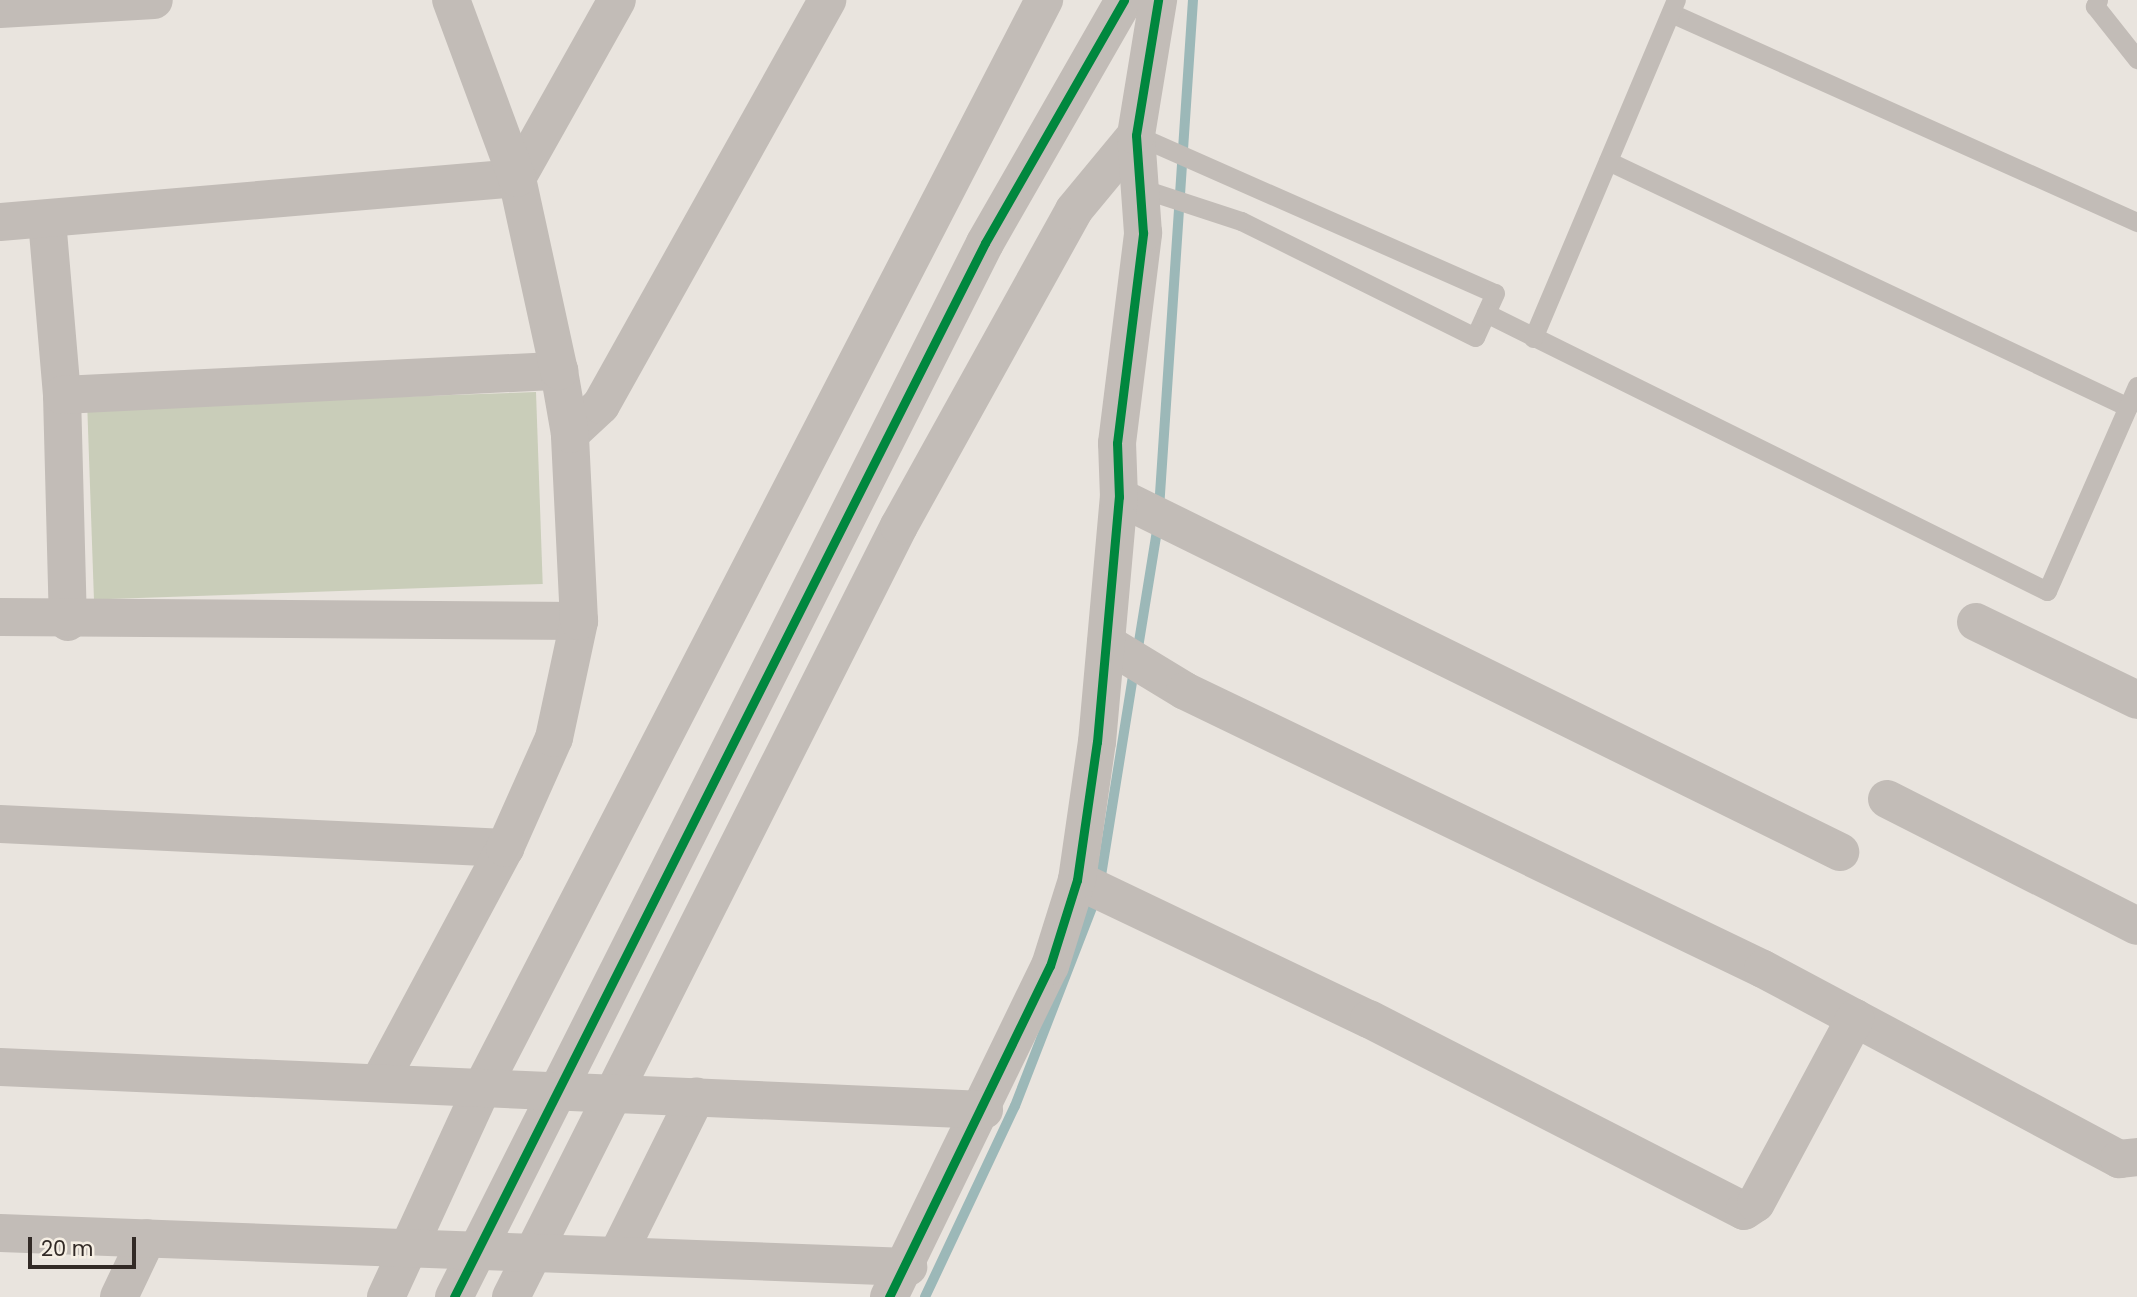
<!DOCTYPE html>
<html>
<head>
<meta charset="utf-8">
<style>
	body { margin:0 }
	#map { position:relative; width:2137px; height:1297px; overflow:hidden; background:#e9e4de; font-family:Poppins,sans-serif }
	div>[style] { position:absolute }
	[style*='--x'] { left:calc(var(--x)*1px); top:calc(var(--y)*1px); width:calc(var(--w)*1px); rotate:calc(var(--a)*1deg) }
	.green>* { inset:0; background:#c9cdb9; transform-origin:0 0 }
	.stream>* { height:10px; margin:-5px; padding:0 5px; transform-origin:5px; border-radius:5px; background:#9cb8b8 }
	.service>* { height:19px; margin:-9.5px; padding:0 9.5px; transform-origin:9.5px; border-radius:9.5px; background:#c2bcb7 }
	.minor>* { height:38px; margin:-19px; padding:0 19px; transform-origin:19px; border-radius:19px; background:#c2bcb7 }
	.tertiary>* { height:38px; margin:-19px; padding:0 19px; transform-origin:19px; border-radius:19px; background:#c2bcb7 }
	.cycleway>* { height:9px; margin:-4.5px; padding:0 4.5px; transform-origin:4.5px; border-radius:4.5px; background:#00873e }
	span { translate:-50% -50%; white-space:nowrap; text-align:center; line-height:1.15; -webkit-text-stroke:5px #f6efe4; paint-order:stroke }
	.scale { position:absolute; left:28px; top:1237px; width:108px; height:32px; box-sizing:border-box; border:4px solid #322a26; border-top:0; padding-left:9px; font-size:21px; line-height:24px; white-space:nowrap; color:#322a26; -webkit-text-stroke:5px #f6efe4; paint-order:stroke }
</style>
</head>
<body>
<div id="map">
	<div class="green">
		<i style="left:536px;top:392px;width:192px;height:449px;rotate:88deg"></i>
	</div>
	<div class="stream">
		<i style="--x:1159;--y:509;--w:510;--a:-86.18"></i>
		<i style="--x:1137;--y:654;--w:131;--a:-80.8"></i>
		<i style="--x:1100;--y:882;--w:215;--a:-80.9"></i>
		<i style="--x:925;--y:1297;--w:211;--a:-64.8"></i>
		<i style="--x:1015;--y:1106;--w:224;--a:-68.8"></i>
	</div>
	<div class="service">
		<i style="--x:2098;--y:0;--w:7;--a:117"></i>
		<i style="--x:2095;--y:6;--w:68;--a:51.6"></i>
		<i style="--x:1671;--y:13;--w:511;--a:24.16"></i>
		<i style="--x:1136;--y:135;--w:392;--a:23.8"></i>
		<i style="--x:1495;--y:293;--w:48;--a:114.4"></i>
		<i style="--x:1475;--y:337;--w:261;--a:-153.6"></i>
		<i style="--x:1241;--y:221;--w:106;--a:-161.9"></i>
		<i style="--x:1608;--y:161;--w:575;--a:25.32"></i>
		<i style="--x:1486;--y:313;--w:626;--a:26.36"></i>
		<i style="--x:2047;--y:591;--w:224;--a:-66.3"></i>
		<i style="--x:1533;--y:338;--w:367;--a:-67.1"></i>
	</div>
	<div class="minor">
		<i style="--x:0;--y:9;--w:154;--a:-3.3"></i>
		<i style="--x:517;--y:178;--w:204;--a:-60.7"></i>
		<i style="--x:47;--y:220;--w:176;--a:85.1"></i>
		<i style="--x:62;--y:395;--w:227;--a:88.5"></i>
		<i style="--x:0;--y:222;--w:519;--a:-4.86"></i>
		<i style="--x:62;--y:395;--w:498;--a:-2.8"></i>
		<i style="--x:570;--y:434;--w:42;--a:-43.1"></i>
		<i style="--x:601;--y:405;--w:464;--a:-60.8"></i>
		<i style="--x:1119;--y:497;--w:804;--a:26.21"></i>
		<i style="--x:0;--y:617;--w:579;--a:0.4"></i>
		<i style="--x:1976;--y:622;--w:179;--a:25.8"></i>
		<i style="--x:1106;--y:643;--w:92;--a:31.3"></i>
		<i style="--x:1185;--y:691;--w:641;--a:25.69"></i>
		<i style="--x:1763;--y:969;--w:404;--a:28.1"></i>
		<i style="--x:2119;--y:1159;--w:18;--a:-6"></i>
		<i style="--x:1887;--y:799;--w:280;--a:26.9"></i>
		<i style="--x:0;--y:824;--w:506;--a:2.72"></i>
		<i style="--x:1077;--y:880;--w:323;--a:25.5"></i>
		<i style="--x:1369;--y:1019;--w:421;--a:27.1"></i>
		<i style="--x:1744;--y:1211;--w:14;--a:-34"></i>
		<i style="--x:1756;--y:1203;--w:210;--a:-61.8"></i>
		<i style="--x:380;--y:1081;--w:264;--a:-61.8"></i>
		<i style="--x:505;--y:848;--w:120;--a:-66"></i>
		<i style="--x:554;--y:738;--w:120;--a:-77.9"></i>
		<i style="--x:579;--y:621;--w:187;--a:-92.8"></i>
		<i style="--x:570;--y:434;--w:64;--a:-99.9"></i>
		<i style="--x:559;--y:371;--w:198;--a:-102.3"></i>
		<i style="--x:517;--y:178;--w:190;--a:-110.3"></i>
		<i style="--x:617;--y:1256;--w:178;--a:-63.6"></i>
		<i style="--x:119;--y:1297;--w:65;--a:-64.6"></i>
		<i style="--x:386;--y:1297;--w:230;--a:-65.3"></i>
		<i style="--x:482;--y:1088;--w:1225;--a:-62.68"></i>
		<i style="--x:454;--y:1297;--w:1180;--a:-63.26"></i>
		<i style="--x:985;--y:243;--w:280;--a:-60.2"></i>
		<i style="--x:511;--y:1297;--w:863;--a:-63.29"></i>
		<i style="--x:899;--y:526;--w:361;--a:-61"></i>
		<i style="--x:1074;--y:210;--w:97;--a:-50.4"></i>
		<i style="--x:889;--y:1297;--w:368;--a:-64.1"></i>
		<i style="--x:1050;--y:966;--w:90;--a:-72.6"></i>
		<i style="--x:1077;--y:880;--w:139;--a:-81.8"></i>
		<i style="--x:1097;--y:742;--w:246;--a:-84.9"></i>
		<i style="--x:1119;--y:497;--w:54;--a:-92.1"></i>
		<i style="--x:1117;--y:443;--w:212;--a:-82.9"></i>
		<i style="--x:1143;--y:233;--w:98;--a:-94.1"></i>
		<i style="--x:1136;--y:135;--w:137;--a:-80.7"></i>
	</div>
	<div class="tertiary">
		<i style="--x:0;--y:1067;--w:985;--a:2.5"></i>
		<i style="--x:0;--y:1233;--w:909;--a:2.14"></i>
	</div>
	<div class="cycleway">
		<i style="--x:454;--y:1297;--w:1180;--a:-63.26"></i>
		<i style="--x:985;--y:243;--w:280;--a:-60.2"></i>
		<i style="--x:889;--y:1297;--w:368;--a:-64.1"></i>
		<i style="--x:1050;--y:966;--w:90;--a:-72.6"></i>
		<i style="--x:1077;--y:880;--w:139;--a:-81.8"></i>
		<i style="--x:1097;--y:742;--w:246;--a:-84.9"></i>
		<i style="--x:1119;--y:497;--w:54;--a:-92.1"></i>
		<i style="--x:1117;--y:443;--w:212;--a:-82.9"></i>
		<i style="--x:1143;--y:233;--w:98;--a:-94.1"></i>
		<i style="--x:1136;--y:135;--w:137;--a:-80.7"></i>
	</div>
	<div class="scale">20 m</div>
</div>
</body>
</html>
